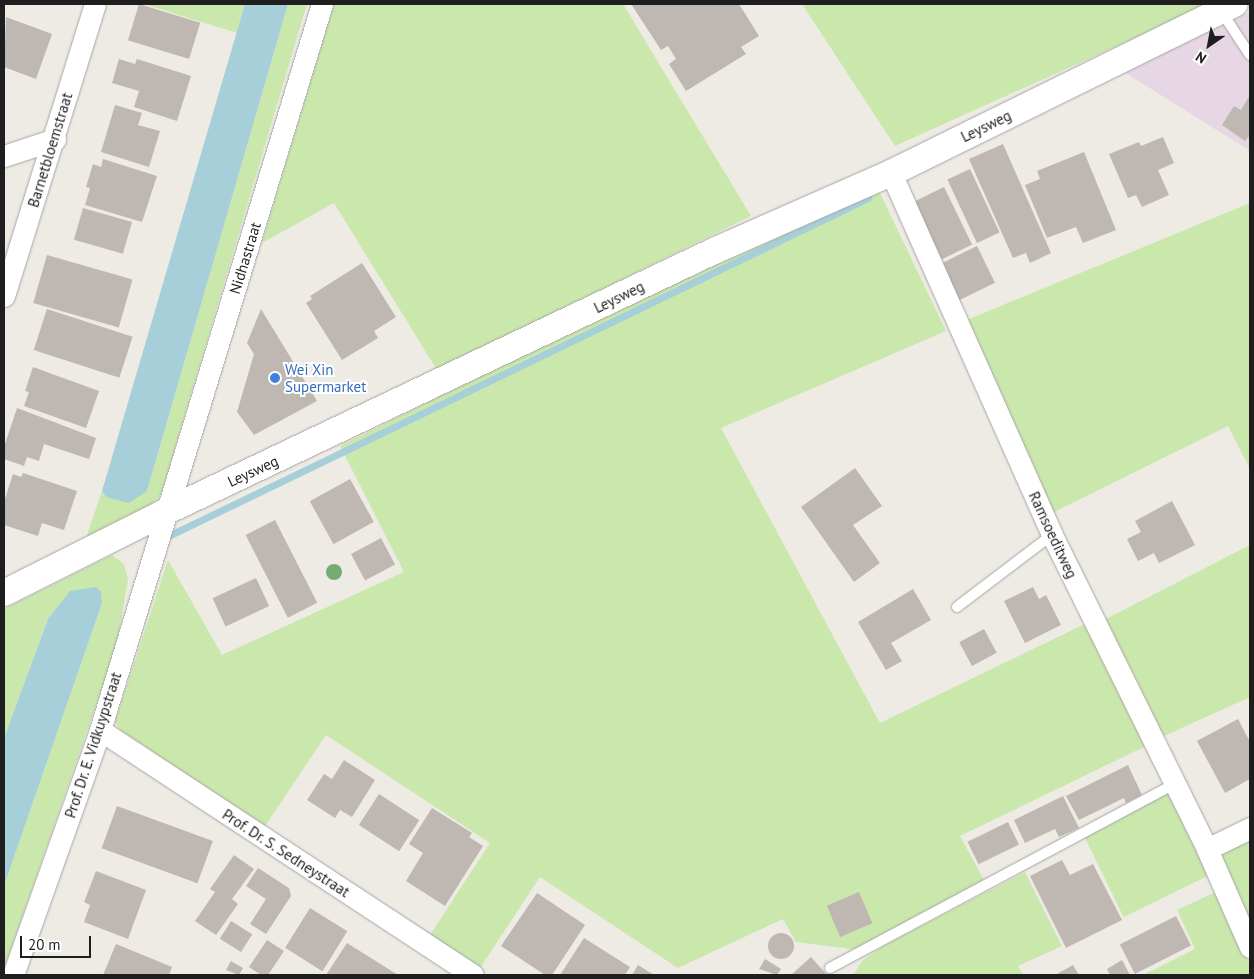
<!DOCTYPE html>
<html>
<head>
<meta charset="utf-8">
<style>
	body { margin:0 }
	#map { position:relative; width:1254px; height:979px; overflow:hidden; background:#eeebe4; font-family:"PT Sans",sans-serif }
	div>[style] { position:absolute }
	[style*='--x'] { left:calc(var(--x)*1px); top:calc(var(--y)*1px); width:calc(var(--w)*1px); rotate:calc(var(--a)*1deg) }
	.industrial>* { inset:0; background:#e7d7e4 }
	.grass>* { inset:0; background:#cae7ac; transform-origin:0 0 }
	.water>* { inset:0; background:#a6cfda }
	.stream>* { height:7px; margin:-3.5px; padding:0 3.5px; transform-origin:3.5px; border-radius:3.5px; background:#a6cfda }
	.building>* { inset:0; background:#bfb7b1; transform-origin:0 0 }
	.round { border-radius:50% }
	.roads { filter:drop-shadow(0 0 1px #a5a5a5) drop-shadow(0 0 1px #a5a5a5) }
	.service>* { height:10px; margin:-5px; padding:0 5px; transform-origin:5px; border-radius:5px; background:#fff }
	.minor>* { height:21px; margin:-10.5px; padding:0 10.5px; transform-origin:10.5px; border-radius:10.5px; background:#fff }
	.tertiary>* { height:26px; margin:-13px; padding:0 13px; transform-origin:13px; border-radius:13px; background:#fff }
	.trees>* { width:16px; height:16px; margin:-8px; border-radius:50%; background:#74ac74 }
	.dots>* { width:14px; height:14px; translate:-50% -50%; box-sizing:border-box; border:2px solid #fff; border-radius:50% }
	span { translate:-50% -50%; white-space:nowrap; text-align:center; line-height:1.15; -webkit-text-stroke:4px #fff; paint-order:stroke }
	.street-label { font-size:15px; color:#1e1e1e }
	.shop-label { font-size:15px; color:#366cbe }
	.left { translate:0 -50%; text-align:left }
	.frame { position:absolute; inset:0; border:5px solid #1e1e1e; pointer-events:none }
	.north { position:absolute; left:1184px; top:20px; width:50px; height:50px; -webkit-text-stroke:4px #fff; paint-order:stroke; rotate:213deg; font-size:14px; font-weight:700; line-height:20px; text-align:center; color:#1e1e1e }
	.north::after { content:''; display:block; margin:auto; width:18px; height:22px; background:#1e1e1e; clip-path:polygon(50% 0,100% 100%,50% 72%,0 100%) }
	.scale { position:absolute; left:20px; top:936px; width:71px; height:22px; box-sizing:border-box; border:2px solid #1e1e1e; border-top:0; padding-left:6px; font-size:15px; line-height:18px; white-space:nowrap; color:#1e1e1e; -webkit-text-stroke:4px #fff; paint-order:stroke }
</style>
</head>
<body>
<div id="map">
	<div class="industrial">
		<i style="clip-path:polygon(1250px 12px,1250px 151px,1124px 72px)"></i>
	</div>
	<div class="grass">
		<i style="clip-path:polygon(144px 4px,245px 4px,237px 33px)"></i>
		<i style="clip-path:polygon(288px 4px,307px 4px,161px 495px,149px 508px,85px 541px,102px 491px,106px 497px,147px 491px)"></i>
		<i style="clip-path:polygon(334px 4px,623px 4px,751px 216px,437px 370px,334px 203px,262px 243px)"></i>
		<i style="clip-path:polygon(802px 4px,1210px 4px,895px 146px)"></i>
		<i style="clip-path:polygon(879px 191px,946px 331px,721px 428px,880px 723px,1089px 622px,1150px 744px,960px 836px,984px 880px,859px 950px,796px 942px,783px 919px,678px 968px,540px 877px,478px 971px,428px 938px,490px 843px,326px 735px,263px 829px,124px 736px,115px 722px,168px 560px,222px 655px,404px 572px,340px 446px,627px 303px)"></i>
		<i style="clip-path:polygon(1250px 203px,1250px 469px,1228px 426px,1052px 513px,962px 322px)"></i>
		<i style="clip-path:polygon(1250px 545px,1250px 697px,1164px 736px,1106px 619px)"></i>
		<i style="clip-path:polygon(112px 555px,124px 564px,128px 579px,117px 645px,4px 969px,4px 886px,102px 603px,48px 619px,4px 738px,4px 609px)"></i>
		<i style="left:1170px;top:791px;width:93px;height:97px;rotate:64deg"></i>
		<i style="clip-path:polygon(1250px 837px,1250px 935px,1219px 855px,1224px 849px)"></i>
		<i style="clip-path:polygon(1025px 872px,1062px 946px,1018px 966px,1023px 975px,853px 975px,862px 961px,883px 946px)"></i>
		<i style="clip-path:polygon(1218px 891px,1250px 965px,1250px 975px,1143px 975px,1195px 949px,1177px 910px)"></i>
	</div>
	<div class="water">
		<i style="clip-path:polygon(245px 4px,288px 4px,147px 491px,129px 503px,106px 497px,102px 491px)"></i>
		<i style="clip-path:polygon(96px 587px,101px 592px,102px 603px,4px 886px,4px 738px,48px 619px,70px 591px)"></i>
	</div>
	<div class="stream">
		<i style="--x:164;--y:538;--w:782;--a:-25.78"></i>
	</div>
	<div class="building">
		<i style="left:139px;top:4px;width:64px;height:38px;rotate:17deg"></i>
		<i style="clip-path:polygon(631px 4px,739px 4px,759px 36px,741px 47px,746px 54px,686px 91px,669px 64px,676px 59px,668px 46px,661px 50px)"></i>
		<i style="clip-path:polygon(6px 17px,52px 34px,36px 79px,4px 67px)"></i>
		<i style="clip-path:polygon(119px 59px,135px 64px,137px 59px,191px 76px,177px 121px,134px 107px,139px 91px,112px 83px)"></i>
		<i style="clip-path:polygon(1250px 95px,1250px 135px,1245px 141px,1222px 125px,1234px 106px,1241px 110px)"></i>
		<i style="clip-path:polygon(115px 105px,142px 113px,138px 125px,160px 131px,149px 167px,101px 152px)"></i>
		<i style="clip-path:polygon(1163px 137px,1174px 163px,1158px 170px,1169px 195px,1142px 207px,1136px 195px,1128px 198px,1109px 154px,1139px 142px,1141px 146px)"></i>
		<i style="clip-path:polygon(1003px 144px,1051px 253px,1030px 263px,1026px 253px,1013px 258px,969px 159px)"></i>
		<i style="clip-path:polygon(1084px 152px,1116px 230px,1083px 243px,1076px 227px,1047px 238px,1025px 185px,1040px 179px,1037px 171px)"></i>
		<i style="clip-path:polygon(103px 159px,157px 176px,142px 222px,85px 205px,90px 188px,86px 187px,93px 164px,101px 167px)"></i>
		<i style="left:970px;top:169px;width:70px;height:25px;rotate:65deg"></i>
		<i style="left:944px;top:187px;width:64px;height:34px;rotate:64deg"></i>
		<i style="left:83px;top:208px;width:51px;height:33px;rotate:16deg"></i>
		<i style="left:977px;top:246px;width:41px;height:42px;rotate:64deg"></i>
		<i style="left:47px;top:255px;width:89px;height:50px;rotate:16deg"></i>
		<i style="clip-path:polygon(362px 263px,396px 317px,374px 331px,378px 338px,342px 360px,306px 303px,312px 299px,310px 296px)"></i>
		<i style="left:47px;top:309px;width:90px;height:43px;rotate:18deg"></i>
		<i style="clip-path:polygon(261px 309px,317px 401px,254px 435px,237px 412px,254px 354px,247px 343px)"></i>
		<i style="clip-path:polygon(33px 367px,99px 391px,86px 428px,24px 406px,29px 392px,25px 391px)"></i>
		<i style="clip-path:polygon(17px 408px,96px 438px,89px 459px,44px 444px,39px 461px,27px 457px,24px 466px,4px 459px,4px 447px)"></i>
		<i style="clip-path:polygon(855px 468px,882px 506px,853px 525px,880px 563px,854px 582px,801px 507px)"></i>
		<i style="clip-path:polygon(23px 473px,77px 491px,64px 530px,42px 523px,38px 536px,4px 525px,4px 502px,13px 474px,21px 477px)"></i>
		<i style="left:350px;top:479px;width:49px;height:46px;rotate:61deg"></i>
		<i style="clip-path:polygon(1172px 501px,1195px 545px,1159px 563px,1154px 553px,1138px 561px,1127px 539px,1141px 532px,1135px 521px)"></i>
		<i style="left:275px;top:520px;width:93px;height:33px;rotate:63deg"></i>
		<i style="left:381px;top:538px;width:30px;height:34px;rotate:62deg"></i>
		<i style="left:256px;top:578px;width:31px;height:48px;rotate:65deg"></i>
		<i style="clip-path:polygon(1033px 587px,1039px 599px,1046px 595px,1061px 625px,1025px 643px,1004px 601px)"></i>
		<i style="clip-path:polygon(913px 589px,931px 620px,891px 643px,902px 661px,886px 670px,858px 622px)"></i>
		<i style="left:984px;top:629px;width:27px;height:28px;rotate:62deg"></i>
		<i style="clip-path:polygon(1238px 719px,1250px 742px,1250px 779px,1225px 793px,1197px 741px)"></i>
		<i style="clip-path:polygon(344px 760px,375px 780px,352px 817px,340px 810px,335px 818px,307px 800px,324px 774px,332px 779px)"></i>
		<i style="clip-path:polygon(1128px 765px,1142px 795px,1126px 803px,1124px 798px,1079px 820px,1066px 796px)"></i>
		<i style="left:379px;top:794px;width:48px;height:37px;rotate:33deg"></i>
		<i style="clip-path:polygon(1063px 796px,1079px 828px,1059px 837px,1055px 829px,1025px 843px,1014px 820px)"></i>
		<i style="left:117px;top:806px;width:102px;height:45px;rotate:20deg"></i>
		<i style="clip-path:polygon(432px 808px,472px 833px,469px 837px,483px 846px,445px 906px,406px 881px,423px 853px,409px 844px)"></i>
		<i style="left:1008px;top:822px;width:25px;height:45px;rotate:64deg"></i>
		<i style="clip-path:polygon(234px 855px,254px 869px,232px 899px,238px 904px,216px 935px,195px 921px,215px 892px,210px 889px)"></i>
		<i style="clip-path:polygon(1062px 860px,1070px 875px,1093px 864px,1122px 920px,1066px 948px,1030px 876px)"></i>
		<i style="clip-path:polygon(258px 868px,289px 888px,291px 896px,266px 934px,250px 924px,266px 899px,246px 886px)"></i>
		<i style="clip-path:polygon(96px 871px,146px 890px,128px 939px,84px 922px,90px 905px,84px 902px)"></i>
		<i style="left:859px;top:892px;width:34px;height:35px;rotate:67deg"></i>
		<i style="clip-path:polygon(537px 893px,585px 925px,552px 975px,545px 975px,501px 946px)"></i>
		<i style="left:310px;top:908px;width:44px;height:47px;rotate:32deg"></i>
		<i style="left:1176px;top:916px;width:33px;height:63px;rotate:63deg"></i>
		<i style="left:231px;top:921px;width:25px;height:21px;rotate:32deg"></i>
		<i class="round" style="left:768px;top:933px;width:26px;height:26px"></i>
		<i style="clip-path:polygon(584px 938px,630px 967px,625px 975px,560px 975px)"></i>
		<i style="clip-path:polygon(267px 940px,284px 951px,268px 975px,261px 975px,249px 967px)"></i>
		<i style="clip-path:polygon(347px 943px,398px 975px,326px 975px)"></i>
		<i style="clip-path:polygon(116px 944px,172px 967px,169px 975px,103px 975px)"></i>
		<i style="clip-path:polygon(811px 957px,827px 975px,791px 975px)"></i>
		<i style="clip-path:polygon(765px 959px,781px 969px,777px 975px,759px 969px)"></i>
		<i style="clip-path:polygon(1122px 960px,1130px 975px,1110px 975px,1107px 969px)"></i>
		<i style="clip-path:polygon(231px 961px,243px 968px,239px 975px,226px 970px)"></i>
		<i style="clip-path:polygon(638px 965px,654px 975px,632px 975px)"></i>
		<i style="clip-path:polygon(1073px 965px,1079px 975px,1055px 975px)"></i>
	</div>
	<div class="roads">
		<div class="service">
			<i style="--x:1221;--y:11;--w:53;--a:56.6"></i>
			<i style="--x:957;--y:607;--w:119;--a:-37.2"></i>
			<i style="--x:830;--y:968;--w:390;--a:-28.1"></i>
		</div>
		<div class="minor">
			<i style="--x:4;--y:156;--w:54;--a:-18.4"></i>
			<i style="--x:891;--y:173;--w:396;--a:66"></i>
			<i style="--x:1052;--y:535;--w:350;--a:63.7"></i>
			<i style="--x:1207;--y:849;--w:48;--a:-26"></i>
			<i style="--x:4;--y:296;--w:306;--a:-72.7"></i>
			<i style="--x:100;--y:730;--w:446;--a:33.3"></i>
			<i style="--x:1207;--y:849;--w:107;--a:66.3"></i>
			<i style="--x:13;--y:975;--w:260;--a:-70.4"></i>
			<i style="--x:100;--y:730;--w:759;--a:-73"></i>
		</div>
		<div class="tertiary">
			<i style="--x:4;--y:593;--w:180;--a:-26.7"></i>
			<i style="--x:165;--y:512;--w:608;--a:-25.43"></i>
			<i style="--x:714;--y:251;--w:193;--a:-23.8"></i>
			<i style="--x:891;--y:173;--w:383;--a:-26.2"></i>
		</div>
	</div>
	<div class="trees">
		<i style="left:334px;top:572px"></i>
	</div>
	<div class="dots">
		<i style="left:275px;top:378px;background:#3f7fe0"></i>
	</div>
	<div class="street-label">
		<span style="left:986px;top:126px;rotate:-26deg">Leysweg</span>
		<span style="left:50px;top:150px;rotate:-73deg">Barnetbloemstraat</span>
		<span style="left:245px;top:258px;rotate:-73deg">Nidhastraat</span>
		<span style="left:619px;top:297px;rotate:-26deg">Leysweg</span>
		<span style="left:253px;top:471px;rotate:-25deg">Leysweg</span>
		<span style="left:1053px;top:535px;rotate:65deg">Ramsoeditweg</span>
		<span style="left:93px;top:745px;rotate:-72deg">Prof. Dr. E. Vidkuypstraat</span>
		<span style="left:286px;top:853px;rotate:33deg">Prof. Dr. S. Sedneystraat</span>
	</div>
	<div class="shop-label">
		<span class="left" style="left:285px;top:378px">Wei Xin<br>Supermarket</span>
	</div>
	<div class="frame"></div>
	<div class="north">N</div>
	<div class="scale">20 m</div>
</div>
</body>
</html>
